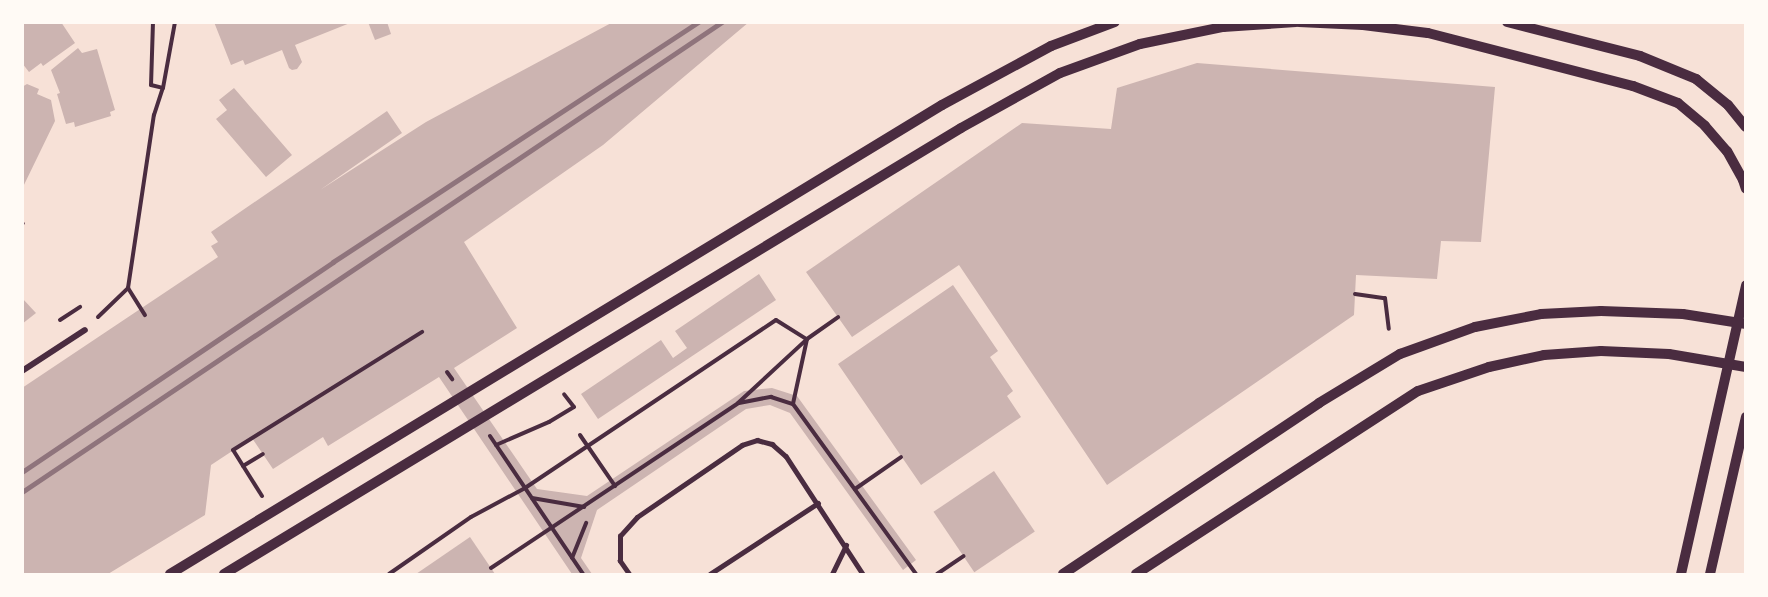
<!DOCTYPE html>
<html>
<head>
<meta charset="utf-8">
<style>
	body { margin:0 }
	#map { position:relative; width:1768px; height:597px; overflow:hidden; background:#f7e1d7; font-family:Jost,sans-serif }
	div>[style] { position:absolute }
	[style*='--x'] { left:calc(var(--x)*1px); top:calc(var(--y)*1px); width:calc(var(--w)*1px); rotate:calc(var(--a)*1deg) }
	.building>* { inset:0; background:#ccb4b1; transform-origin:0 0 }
	.path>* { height:4px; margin:-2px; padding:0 2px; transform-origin:2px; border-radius:2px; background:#4a2c40 }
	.service>* { height:4.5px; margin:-2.25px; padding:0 2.25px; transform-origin:2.25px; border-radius:2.25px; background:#4a2c40 }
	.minor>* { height:6px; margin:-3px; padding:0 3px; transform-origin:3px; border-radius:3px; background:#4a2c40 }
	.tertiary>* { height:10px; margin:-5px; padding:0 5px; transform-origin:5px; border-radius:5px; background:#4a2c40 }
	.rail>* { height:4.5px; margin:-2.25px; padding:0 2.25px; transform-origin:2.25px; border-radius:2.25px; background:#8f747c }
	span { translate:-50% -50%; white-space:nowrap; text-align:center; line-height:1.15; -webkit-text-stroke:4.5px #fffaf5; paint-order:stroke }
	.frame { position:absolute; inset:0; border:24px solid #fffaf5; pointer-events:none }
</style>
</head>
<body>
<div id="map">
	<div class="building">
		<i style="clip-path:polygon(22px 22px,61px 22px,75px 43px,43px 66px,41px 63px,29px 72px,22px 63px)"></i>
		<i style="clip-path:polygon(214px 22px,350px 22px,350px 23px,295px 45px,302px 62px,297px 69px,292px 70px,289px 68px,282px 50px,245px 65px,243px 60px,231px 65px)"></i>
		<i style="clip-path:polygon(368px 22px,387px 22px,391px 34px,375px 40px)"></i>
		<i style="clip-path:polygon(613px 22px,749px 22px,603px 145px,464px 242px,517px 328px,454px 368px,537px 489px,587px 496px,744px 391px,772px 388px,797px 396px,916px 560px,903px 570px,790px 413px,770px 405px,746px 409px,597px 510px,581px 558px,592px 574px,572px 574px,439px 377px,328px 446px,323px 437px,273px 469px,252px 438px,211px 465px,205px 515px,108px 574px,22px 574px,22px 388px,218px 257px,211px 246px,218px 242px,211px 232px,387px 111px,402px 133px,320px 190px,426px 122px)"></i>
		<i style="clip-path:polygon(78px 48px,82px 53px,97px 49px,115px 110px,110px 112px,111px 116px,75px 127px,74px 122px,66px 124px,57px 94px,60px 93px,51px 70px)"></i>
		<i style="clip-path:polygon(1197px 63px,1495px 87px,1481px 242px,1441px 241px,1437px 279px,1356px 275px,1354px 315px,1107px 485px,959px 265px,852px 337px,806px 272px,1022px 123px,1111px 129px,1117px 88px)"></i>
		<i style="clip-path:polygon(27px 84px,39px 89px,37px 94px,51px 100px,55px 121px,22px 189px,22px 87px)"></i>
		<i style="clip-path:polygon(234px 88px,292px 155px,266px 177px,216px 119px,227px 110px,219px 100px)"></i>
		<i style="clip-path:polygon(759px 274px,776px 300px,598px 419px,581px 394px,661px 340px,673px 358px,687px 348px,675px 331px)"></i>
		<i style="clip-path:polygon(953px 285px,998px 351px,990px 357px,1013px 391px,1007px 396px,1021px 417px,921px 485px,838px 364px)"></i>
		<i style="clip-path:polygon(22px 298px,36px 313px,22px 324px)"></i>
		<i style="left:994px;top:471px;width:73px;height:73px;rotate:56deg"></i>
		<i style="clip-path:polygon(470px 537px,495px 574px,416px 574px)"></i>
	</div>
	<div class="path">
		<i style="--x:153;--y:22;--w:63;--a:91.8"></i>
		<i style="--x:151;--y:85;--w:12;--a:14"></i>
		<i style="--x:22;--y:224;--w:1;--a:-45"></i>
		<i style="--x:128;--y:288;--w:32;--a:58"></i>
		<i style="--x:1355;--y:294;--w:30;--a:8"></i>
		<i style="--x:1385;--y:298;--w:31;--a:83"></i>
		<i style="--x:98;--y:317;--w:42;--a:-44"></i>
		<i style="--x:128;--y:288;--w:175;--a:-81.5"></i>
		<i style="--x:154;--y:115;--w:28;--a:-72"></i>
		<i style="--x:163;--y:88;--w:67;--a:-79.7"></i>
		<i style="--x:60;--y:320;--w:24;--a:-33"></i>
		<i style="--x:447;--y:372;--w:9;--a:54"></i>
		<i style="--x:739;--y:403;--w:33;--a:-11"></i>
		<i style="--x:771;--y:397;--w:23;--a:18"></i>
		<i style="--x:793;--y:404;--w:210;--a:54.1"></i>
		<i style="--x:580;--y:435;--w:62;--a:55.5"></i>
		<i style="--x:490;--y:436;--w:166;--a:56"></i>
		<i style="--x:496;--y:445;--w:58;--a:-23.5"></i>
		<i style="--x:549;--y:422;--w:29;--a:-31"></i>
		<i style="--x:574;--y:407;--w:16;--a:-128"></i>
		<i style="--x:243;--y:466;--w:23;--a:-31"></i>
		<i style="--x:855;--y:489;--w:56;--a:-34.8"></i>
		<i style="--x:262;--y:496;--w:54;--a:-122.2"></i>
		<i style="--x:233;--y:450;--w:223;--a:-32"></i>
		<i style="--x:532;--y:498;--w:53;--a:9.8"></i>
		<i style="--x:572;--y:558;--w:38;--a:-68"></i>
		<i style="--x:491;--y:568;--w:297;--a:-33.7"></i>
		<i style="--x:738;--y:403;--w:94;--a:-42.8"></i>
		<i style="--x:807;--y:339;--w:66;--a:102.2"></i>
		<i style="--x:389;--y:574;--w:100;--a:-34.8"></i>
		<i style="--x:471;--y:517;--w:61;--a:-28.2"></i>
		<i style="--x:525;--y:488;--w:302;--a:-33.8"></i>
		<i style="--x:776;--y:320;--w:36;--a:32"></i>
		<i style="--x:807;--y:339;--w:38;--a:-35"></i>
		<i style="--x:937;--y:574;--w:32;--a:-34"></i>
	</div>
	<div class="service">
		<i style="--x:629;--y:574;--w:16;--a:-125"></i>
		<i style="--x:620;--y:561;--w:25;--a:-90"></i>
		<i style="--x:620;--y:536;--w:25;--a:-48"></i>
		<i style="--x:637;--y:517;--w:127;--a:-34.4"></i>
		<i style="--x:742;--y:445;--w:16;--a:-18"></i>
		<i style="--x:757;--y:440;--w:16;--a:15"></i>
		<i style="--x:772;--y:444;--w:18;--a:41"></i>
		<i style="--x:786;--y:456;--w:141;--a:56.9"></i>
		<i style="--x:710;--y:574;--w:129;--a:-33.3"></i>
		<i style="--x:832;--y:574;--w:32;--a:-64"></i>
	</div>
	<div class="minor">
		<i style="--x:22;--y:371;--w:75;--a:-33.1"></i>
	</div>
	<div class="tertiary">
		<i style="--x:1299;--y:22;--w:64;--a:2.7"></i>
		<i style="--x:1363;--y:25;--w:65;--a:7"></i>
		<i style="--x:1428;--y:33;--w:212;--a:14.5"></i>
		<i style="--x:1633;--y:86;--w:48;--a:20.7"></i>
		<i style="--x:1678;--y:103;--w:35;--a:40"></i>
		<i style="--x:1705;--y:126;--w:33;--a:49"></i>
		<i style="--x:1727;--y:151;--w:33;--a:61"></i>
		<i style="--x:1743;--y:180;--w:9;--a:72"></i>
		<i style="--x:1507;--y:22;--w:137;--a:14.3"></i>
		<i style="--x:1640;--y:56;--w:61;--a:22.3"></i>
		<i style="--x:1696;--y:79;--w:41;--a:39.1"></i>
		<i style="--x:1728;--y:105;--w:28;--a:51"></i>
		<i style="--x:170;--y:574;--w:903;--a:-31.28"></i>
		<i style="--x:942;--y:105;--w:124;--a:-28.4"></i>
		<i style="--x:1051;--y:46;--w:68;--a:-20.6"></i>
		<i style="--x:224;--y:574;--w:861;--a:-31.18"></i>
		<i style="--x:961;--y:128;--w:113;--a:-29.1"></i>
		<i style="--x:1060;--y:73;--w:85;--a:-19.9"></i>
		<i style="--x:1140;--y:44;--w:85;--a:-11.6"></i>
		<i style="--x:1223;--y:27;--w:73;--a:-3.9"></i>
		<i style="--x:1063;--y:574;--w:308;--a:-33.7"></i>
		<i style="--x:1319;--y:403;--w:95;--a:-31.2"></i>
		<i style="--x:1400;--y:354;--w:80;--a:-19.8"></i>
		<i style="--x:1475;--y:327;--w:67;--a:-11.1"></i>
		<i style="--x:1541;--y:314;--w:60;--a:-2.9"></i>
		<i style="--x:1601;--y:311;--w:82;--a:2.1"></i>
		<i style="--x:1683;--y:314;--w:64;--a:9"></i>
		<i style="--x:1136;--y:574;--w:336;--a:-33"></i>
		<i style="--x:1418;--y:391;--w:75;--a:-18.7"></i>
		<i style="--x:1489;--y:367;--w:56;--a:-12.3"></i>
		<i style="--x:1544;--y:355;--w:57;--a:-4"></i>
		<i style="--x:1601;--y:351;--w:68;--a:2.5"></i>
		<i style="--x:1669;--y:354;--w:78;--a:9.6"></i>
		<i style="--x:1681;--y:574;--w:296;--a:-77.3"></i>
		<i style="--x:1710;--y:574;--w:161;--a:-77.1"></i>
	</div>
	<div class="rail">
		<i style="--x:22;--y:472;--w:375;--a:-34"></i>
		<i style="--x:333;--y:262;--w:437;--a:-33.3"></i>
		<i style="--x:22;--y:492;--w:843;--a:-33.88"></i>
	</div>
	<div class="frame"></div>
</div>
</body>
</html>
